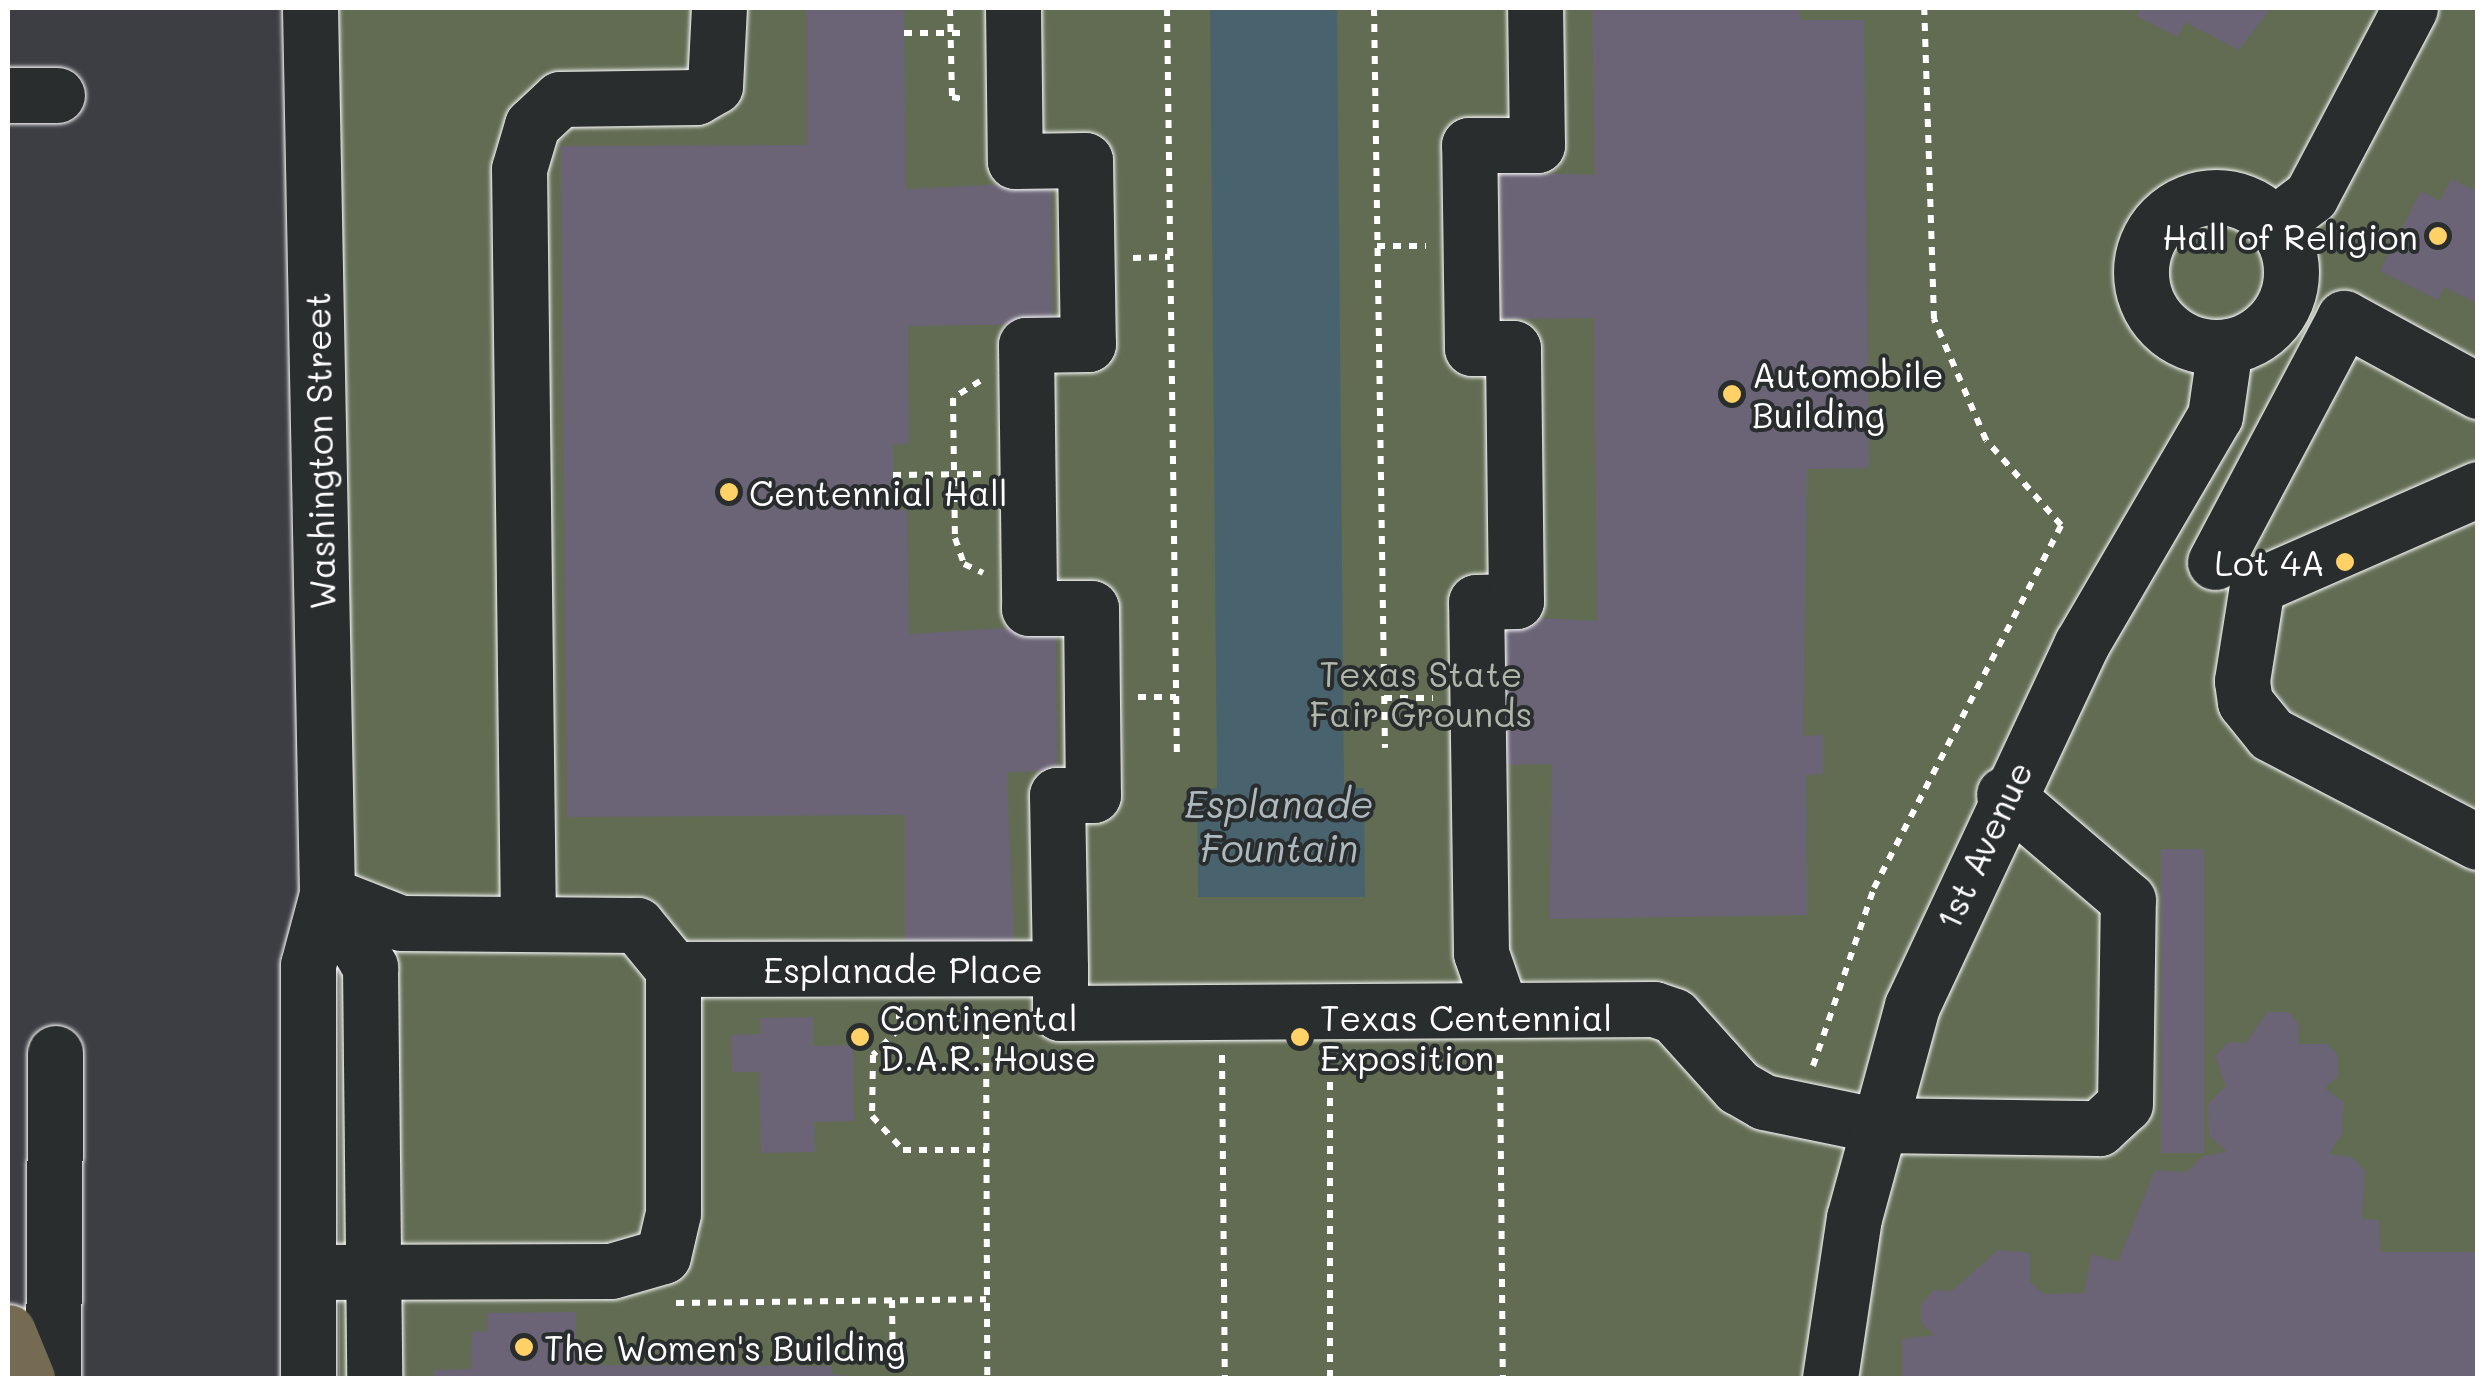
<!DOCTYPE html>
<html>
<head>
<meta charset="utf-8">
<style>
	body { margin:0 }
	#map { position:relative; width:2485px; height:1386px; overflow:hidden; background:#3d3e44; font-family:Mali,sans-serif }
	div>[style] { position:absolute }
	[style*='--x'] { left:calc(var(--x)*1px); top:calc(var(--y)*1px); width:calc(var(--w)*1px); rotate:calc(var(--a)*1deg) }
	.green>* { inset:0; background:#626c53; transform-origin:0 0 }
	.water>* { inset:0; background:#49636e }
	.building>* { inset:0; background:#6a6476; transform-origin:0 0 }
	.path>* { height:6px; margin-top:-3px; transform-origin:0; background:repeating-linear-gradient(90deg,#fff 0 8px,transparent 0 16px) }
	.roads { filter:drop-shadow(0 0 2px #fff) drop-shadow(0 0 2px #fff) }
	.minor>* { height:55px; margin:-27.5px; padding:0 27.5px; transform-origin:27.5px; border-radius:27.5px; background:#2a2d2e }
	.minor>.ring { margin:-27.5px; padding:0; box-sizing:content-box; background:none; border:55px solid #2a2d2e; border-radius:50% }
	.major>* { height:55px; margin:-27.5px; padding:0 27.5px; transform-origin:27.5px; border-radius:27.5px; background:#746b52 }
	.dots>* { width:28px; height:28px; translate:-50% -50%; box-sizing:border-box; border:5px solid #2a2d2e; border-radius:50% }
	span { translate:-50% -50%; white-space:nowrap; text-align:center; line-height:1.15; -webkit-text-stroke:8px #2a2d2e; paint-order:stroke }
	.poi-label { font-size:35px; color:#fff }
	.right { translate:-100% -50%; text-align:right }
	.left { translate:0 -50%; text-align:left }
	.street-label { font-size:35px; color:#fff }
	.park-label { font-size:35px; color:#b0b6a9 }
	.water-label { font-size:38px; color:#adb9be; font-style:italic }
	.frame { position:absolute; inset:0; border:10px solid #fff; pointer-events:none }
</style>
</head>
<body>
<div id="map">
	<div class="green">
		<i style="left:339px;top:8px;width:2138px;height:1371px"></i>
	</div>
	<div class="water">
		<i style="clip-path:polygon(1210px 8px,1337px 8px,1344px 788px,1364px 788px,1365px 897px,1198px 897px,1197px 789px,1217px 788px)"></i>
	</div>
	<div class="building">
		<i style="clip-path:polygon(806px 8px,904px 8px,906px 189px,1051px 182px,1053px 324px,908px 326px,909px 444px,893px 444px,894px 510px,907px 510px,909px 634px,1056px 625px,1057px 771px,1007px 772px,1014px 942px,905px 942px,905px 815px,567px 817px,561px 146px,807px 145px)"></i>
		<i style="clip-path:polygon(1592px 8px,1799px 8px,1800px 20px,1864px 20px,1869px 468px,1807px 469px,1803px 736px,1823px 735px,1823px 774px,1806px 775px,1807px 915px,1549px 919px,1552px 764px,1504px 765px,1502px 616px,1597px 621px,1594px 318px,1502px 319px,1500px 172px,1595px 175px)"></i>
		<i style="clip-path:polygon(2141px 8px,2271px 8px,2239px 50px,2185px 22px,2177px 37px,2137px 16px)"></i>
		<i style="clip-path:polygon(2451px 179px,2478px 192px,2478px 304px,2444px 287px,2438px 300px,2380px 271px,2421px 191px,2440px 201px)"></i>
		<i style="left:2161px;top:849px;width:43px;height:304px"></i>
		<i style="clip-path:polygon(2267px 1012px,2288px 1012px,2299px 1024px,2298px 1044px,2327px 1044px,2338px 1055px,2338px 1076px,2325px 1088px,2343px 1102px,2342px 1134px,2329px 1154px,2352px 1157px,2365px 1171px,2362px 1219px,2379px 1220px,2380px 1252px,2478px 1252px,2478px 1378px,1902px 1378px,1902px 1339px,1934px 1335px,1921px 1322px,1921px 1304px,1934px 1290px,1952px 1291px,1998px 1250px,2030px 1253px,2030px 1282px,2043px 1294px,2084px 1293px,2092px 1254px,2118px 1262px,2155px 1170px,2187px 1172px,2203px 1156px,2227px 1152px,2209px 1135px,2208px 1104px,2226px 1086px,2215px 1056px,2229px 1042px,2246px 1043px)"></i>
		<i style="clip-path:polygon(813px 1017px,813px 1046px,853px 1045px,854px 1121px,814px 1122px,815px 1152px,761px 1153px,759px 1072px,732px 1072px,731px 1035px,761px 1034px,760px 1018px)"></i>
		<i style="clip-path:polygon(576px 1312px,576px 1365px,832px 1366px,832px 1374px,873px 1378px,434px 1378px,434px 1370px,471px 1369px,472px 1331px,487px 1332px,487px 1313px)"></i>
	</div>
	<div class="path">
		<i style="--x:950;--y:8;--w:89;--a:88.7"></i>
		<i style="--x:952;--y:97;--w:15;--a:11"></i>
		<i style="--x:1167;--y:8;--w:749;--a:89.24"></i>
		<i style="--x:1374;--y:8;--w:740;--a:89.15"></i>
		<i style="--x:904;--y:33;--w:63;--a:0"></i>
		<i style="--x:1377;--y:246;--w:49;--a:0"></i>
		<i style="--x:1133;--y:258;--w:37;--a:-2"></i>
		<i style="--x:980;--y:381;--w:32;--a:148"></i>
		<i style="--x:953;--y:398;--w:140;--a:89.2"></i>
		<i style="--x:955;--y:538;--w:28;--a:71"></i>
		<i style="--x:964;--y:564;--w:21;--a:25"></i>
		<i style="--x:893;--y:475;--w:88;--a:-0.7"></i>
		<i style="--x:1138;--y:697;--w:38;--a:0"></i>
		<i style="--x:1384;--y:698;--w:49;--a:0"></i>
		<i style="--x:899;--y:1011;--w:18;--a:90"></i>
		<i style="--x:899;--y:1029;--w:37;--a:135"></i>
		<i style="--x:873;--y:1055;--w:61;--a:90.9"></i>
		<i style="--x:872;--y:1116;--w:46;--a:47.6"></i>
		<i style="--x:903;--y:1150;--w:85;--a:0"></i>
		<i style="--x:986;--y:1015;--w:363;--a:89.8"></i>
		<i style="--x:1222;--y:1055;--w:323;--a:89.5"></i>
		<i style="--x:1500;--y:1055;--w:323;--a:89.5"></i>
		<i style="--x:1813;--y:1066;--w:188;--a:-71.1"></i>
		<i style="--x:1874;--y:888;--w:408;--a:-62.7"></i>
		<i style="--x:2061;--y:525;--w:113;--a:-131.4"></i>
		<i style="--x:1986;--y:440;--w:132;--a:-113.3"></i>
		<i style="--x:1934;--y:319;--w:311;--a:-91.8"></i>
		<i style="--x:892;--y:1300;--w:78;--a:89.3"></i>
		<i style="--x:676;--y:1303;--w:310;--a:-0.7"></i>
		<i style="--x:1330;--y:1378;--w:323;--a:-90"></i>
	</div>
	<div class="roads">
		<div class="minor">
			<i style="--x:1013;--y:8;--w:153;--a:89.3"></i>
			<i style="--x:1015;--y:161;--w:70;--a:-0.8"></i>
			<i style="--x:1085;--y:160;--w:184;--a:89.1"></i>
			<i style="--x:1088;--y:344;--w:62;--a:179.1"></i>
			<i style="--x:1026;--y:345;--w:263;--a:89.3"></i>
			<i style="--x:1029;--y:608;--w:62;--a:0"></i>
			<i style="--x:1091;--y:608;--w:187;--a:89.4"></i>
			<i style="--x:1093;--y:795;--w:36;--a:180"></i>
			<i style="--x:1057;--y:795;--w:173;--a:89"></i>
			<i style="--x:8;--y:95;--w:49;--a:0"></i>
			<i class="ring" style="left:2141px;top:197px;width:95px;height:95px"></i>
			<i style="--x:2274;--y:224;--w:46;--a:-37.1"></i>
			<i style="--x:2311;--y:196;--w:212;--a:-62.2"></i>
			<i style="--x:2478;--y:489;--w:241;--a:156.3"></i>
			<i style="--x:2257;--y:586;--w:96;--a:99"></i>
			<i style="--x:2242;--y:681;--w:21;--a:82"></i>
			<i style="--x:2245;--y:702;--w:41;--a:50.9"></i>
			<i style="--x:2271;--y:734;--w:233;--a:27.6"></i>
			<i style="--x:2215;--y:562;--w:276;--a:-62.1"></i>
			<i style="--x:2344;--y:318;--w:153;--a:28.6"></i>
			<i style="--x:327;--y:894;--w:85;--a:59.5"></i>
			<i style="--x:370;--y:967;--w:411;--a:89.4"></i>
			<i style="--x:327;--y:894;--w:79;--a:21.4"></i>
			<i style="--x:401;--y:923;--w:236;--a:0.5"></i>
			<i style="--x:637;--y:925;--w:57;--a:50.7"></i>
			<i style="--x:528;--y:924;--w:755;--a:-90.68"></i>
			<i style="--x:519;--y:169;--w:46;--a:-73.5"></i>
			<i style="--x:532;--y:125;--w:38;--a:-43"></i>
			<i style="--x:560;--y:99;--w:136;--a:-0.8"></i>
			<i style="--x:696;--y:97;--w:22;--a:-30"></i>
			<i style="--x:715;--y:86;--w:78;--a:-87.1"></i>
			<i style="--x:1500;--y:1008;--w:58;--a:-109.1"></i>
			<i style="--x:1481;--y:953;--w:351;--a:-90.8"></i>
			<i style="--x:1476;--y:602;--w:40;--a:-1.4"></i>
			<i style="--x:1516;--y:601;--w:253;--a:-90.7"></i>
			<i style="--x:1513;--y:348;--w:41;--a:180"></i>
			<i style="--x:1472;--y:348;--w:203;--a:-90.8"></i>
			<i style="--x:1469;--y:145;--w:68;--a:0"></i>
			<i style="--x:1537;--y:145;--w:137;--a:-90.8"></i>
			<i style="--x:308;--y:1272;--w:303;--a:-0.2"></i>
			<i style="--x:611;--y:1271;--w:54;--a:-16.1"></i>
			<i style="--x:663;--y:1256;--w:44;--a:-76.9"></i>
			<i style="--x:673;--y:1213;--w:244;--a:-90"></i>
			<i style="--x:673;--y:969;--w:387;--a:-0.1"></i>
			<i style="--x:1060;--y:968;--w:45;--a:90"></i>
			<i style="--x:1060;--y:1013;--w:594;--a:-0.39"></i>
			<i style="--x:1654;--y:1009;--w:21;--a:19"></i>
			<i style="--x:1674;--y:1016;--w:96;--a:48"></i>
			<i style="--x:1738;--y:1087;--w:30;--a:30"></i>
			<i style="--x:1764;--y:1102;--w:113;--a:11.7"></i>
			<i style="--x:1875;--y:1125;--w:224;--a:0.8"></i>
			<i style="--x:2099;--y:1128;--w:35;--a:-43"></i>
			<i style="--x:2125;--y:1104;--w:204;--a:-89.2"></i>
			<i style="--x:2128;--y:900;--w:163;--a:-139.5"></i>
			<i style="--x:53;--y:1378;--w:325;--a:-89.6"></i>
			<i style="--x:308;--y:1378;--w:413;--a:-90"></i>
			<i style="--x:308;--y:965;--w:73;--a:-75"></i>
			<i style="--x:327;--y:894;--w:886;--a:-91.1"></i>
			<i style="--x:1830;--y:1378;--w:162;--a:-81.5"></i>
			<i style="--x:1854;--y:1218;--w:220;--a:-74.7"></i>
			<i style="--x:1912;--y:1006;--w:399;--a:-64.9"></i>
			<i style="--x:2081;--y:645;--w:265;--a:-59.7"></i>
			<i style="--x:2215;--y:416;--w:70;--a:-81.8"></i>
		</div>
		<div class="major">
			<i style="--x:8;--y:1332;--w:50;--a:67.6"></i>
		</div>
	</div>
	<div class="dots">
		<i style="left:2438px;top:236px;background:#ffd166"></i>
		<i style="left:1732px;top:394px;background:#ffd166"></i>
		<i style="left:729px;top:492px;background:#ffd166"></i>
		<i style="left:2345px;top:562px;background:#ffd166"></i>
		<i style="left:860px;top:1037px;background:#ffd166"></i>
		<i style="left:1300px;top:1037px;background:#ffd166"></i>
		<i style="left:524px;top:1347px;background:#ffd166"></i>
	</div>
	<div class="poi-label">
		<span class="right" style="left:2418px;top:236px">Hall of Religion</span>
		<span class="left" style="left:1752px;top:394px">Automobile<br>Building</span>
		<span class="left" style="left:749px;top:492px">Centennial Hall</span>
		<span class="right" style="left:2325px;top:562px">Lot 4A</span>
		<span class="left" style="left:880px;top:1037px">Continental<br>D.A.R. House</span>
		<span class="left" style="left:1320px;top:1037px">Texas Centennial<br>Exposition</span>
		<span class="left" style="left:544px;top:1347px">The Women's Building</span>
	</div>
	<div class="street-label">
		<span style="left:319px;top:451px;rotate:-91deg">Washington Street</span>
		<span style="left:1983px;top:845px;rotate:-65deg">1st Avenue</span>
		<span style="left:903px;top:969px">Esplanade Place</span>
	</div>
	<div class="park-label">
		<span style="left:1421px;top:693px">Texas State<br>Fair Grounds</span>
	</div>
	<div class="water-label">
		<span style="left:1279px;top:826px">Esplanade<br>Fountain</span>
	</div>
	<div class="frame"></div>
</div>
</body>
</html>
